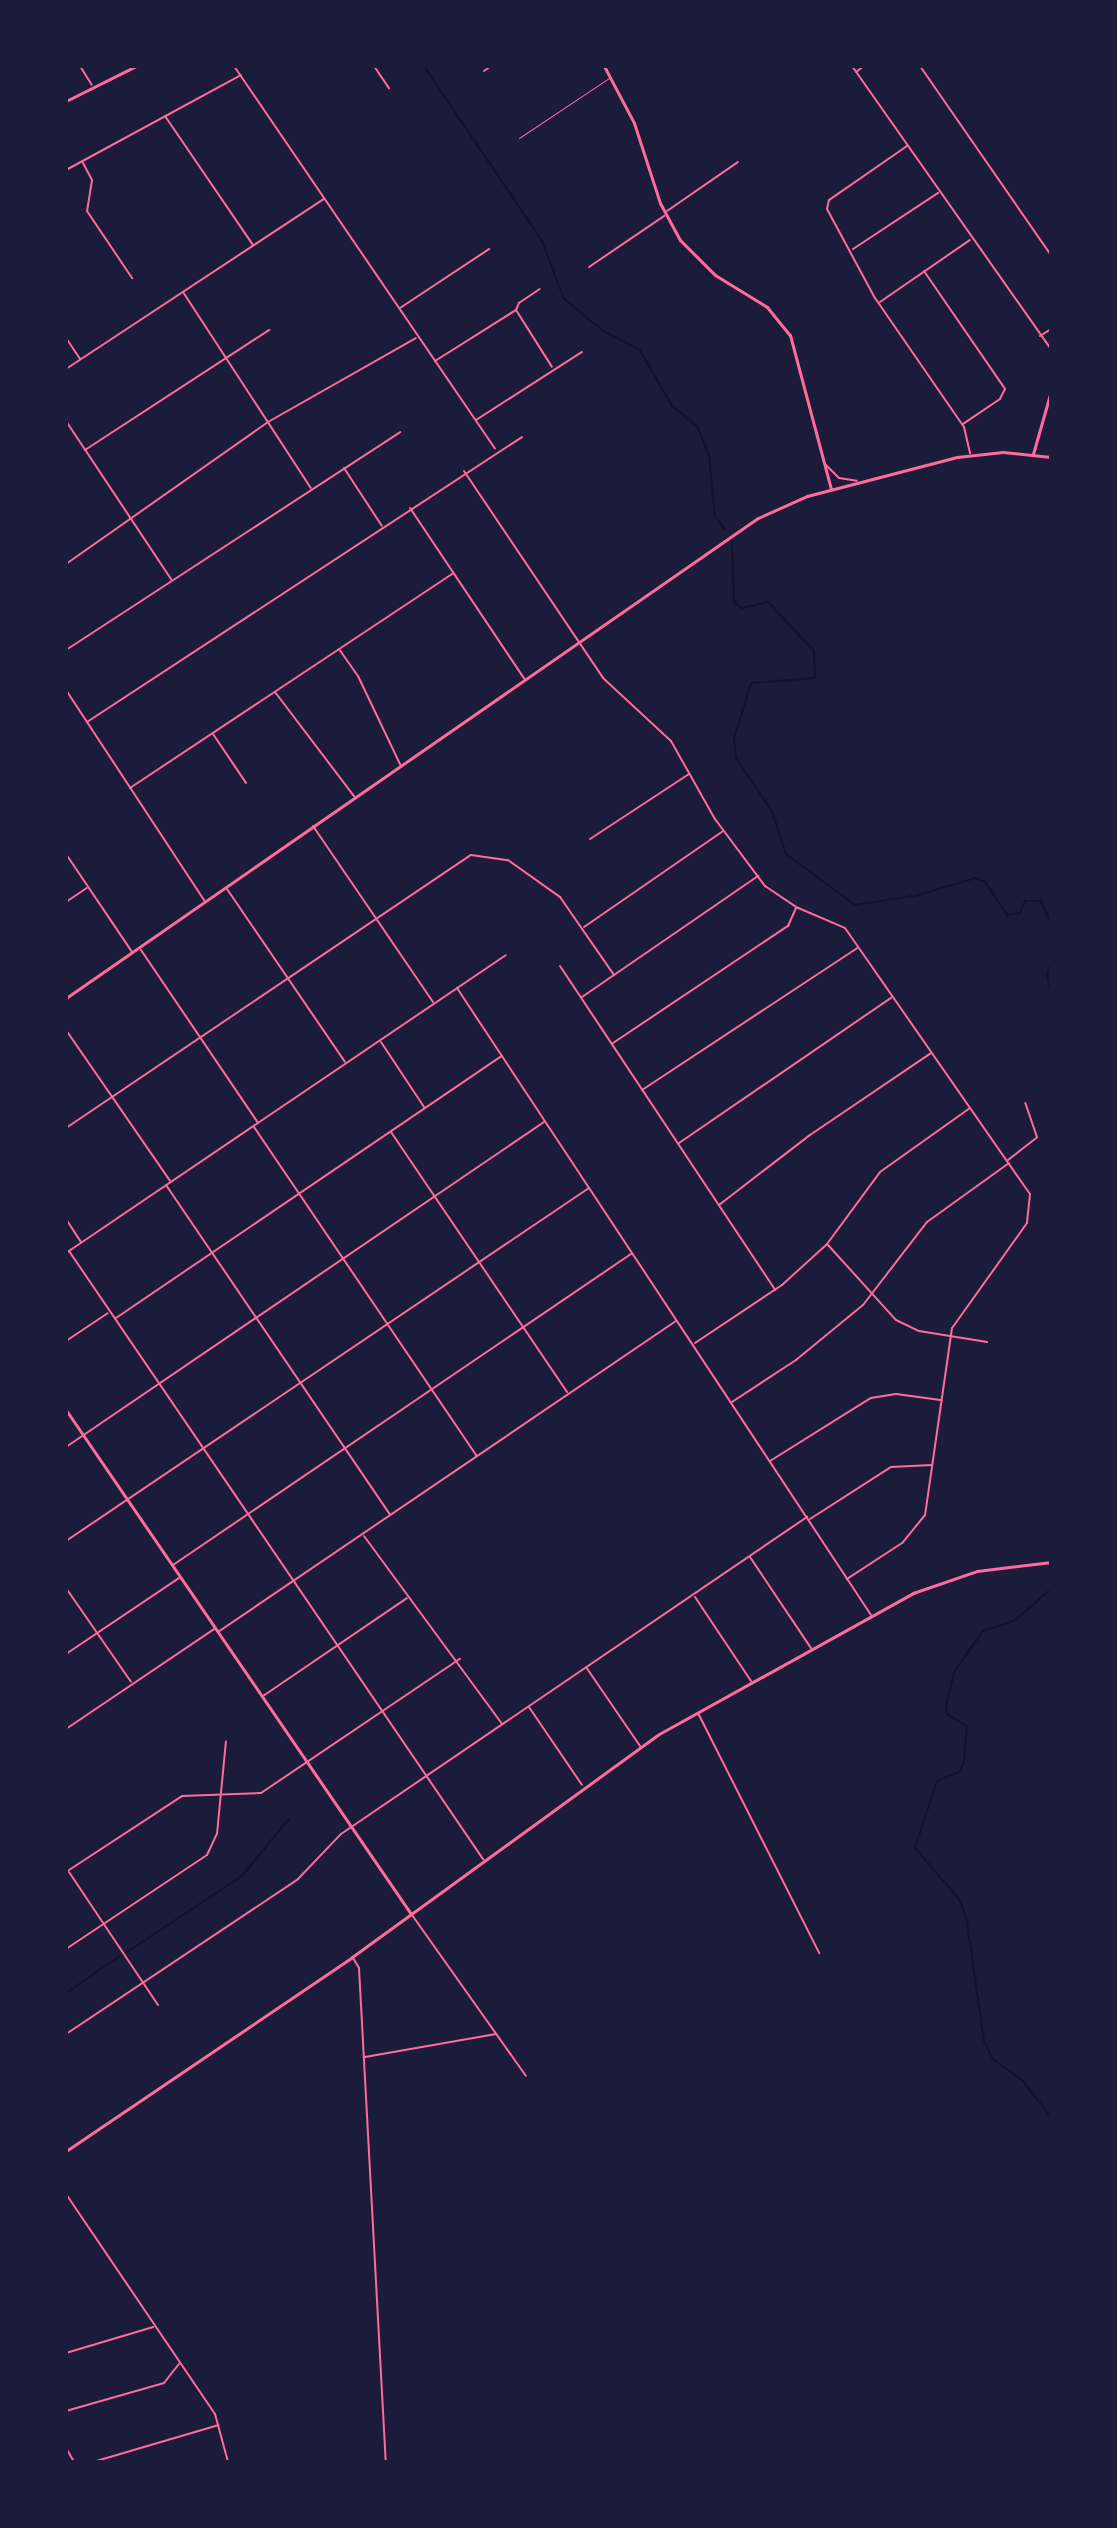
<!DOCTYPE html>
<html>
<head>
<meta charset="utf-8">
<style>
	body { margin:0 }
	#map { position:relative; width:1117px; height:2528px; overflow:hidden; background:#1b1b3a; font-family:"Titillium Web",sans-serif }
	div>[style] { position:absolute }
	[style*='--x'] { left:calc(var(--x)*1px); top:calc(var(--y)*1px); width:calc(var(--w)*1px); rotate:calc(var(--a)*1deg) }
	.stream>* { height:2px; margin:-1px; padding:0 1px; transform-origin:1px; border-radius:1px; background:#12122b }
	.service>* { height:1px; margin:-0.5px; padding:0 0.5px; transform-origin:0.5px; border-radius:0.5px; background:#ff6b9d }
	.minor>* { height:2px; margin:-1px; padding:0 1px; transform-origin:1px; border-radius:1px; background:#ff6b9d }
	.tertiary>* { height:3px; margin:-1.5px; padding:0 1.5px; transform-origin:1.5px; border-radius:1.5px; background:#ff6b9d }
	.secondary>* { height:3px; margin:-1.5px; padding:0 1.5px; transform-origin:1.5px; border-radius:1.5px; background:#ff6b9d }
	.primary>* { height:3px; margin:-1.5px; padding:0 1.5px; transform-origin:1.5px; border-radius:1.5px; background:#ff6b9d }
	span { translate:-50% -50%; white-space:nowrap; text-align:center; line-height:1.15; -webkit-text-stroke:6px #1b1b3a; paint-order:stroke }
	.frame { position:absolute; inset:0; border:68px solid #1b1b3a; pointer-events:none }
</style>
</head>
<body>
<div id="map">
	<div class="stream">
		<i style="--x:424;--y:66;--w:211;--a:56"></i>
		<i style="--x:542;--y:241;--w:62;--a:69.2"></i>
		<i style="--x:564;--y:299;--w:53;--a:38.8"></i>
		<i style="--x:605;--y:332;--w:38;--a:27"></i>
		<i style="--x:639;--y:349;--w:66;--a:59.9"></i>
		<i style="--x:672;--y:406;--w:32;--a:39"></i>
		<i style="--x:697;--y:426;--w:31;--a:68"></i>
		<i style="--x:709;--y:455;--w:61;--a:84.4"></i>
		<i style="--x:715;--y:516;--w:17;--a:54"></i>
		<i style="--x:732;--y:542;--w:60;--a:88.1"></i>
		<i style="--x:734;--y:602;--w:10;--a:37"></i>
		<i style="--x:742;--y:608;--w:27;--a:-13"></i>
		<i style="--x:768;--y:602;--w:67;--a:46.8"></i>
		<i style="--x:814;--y:651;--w:27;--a:88"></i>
		<i style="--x:815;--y:678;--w:64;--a:175.5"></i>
		<i style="--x:751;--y:683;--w:58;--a:107.2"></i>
		<i style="--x:734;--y:738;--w:20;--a:84"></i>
		<i style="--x:736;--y:758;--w:64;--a:55.8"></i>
		<i style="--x:772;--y:811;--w:45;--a:72"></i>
		<i style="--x:786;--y:854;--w:86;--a:36.5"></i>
		<i style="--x:855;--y:905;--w:65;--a:-8.9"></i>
		<i style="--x:919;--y:895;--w:59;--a:-16.9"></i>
		<i style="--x:975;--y:878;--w:11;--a:22"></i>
		<i style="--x:985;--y:882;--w:40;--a:56"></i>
		<i style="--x:1007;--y:915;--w:13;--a:-9"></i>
		<i style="--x:1020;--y:913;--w:13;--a:-67"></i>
		<i style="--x:1025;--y:901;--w:16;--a:0"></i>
		<i style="--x:1041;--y:901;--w:24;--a:66"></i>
		<i style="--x:1051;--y:961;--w:15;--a:106"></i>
		<i style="--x:1047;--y:975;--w:18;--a:77"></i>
		<i style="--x:1051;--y:1589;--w:49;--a:139.1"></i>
		<i style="--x:1014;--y:1621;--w:33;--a:162"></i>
		<i style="--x:983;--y:1631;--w:50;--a:125.3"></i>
		<i style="--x:954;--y:1672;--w:36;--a:103"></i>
		<i style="--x:946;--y:1707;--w:8;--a:76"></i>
		<i style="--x:948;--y:1715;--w:22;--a:30"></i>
		<i style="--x:967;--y:1726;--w:37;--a:95"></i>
		<i style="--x:964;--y:1763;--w:10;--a:119"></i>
		<i style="--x:959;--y:1772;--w:24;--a:158"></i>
		<i style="--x:937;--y:1781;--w:71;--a:108.2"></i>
		<i style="--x:915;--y:1848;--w:67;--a:49.2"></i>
		<i style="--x:959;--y:1899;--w:18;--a:68"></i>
		<i style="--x:966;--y:1916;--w:126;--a:81.8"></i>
		<i style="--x:984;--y:2041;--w:20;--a:63"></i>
		<i style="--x:993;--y:2059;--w:37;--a:36"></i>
		<i style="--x:1023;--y:2081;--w:46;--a:52.1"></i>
		<i style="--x:127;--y:1952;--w:138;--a:-33.5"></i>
		<i style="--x:242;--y:1876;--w:74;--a:-50.5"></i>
		<i style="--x:66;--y:1993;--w:65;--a:-34.4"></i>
	</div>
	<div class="service">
		<i style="--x:519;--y:138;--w:108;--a:-33.7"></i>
	</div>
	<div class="minor">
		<i style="--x:80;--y:66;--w:22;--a:58"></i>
		<i style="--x:234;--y:66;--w:463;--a:55.7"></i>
		<i style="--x:374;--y:66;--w:27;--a:56"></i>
		<i style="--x:852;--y:66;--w:346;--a:54.9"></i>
		<i style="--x:920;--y:66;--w:230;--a:55.3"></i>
		<i style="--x:484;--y:71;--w:9;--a:-36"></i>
		<i style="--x:856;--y:72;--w:10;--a:-37"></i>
		<i style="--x:165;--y:116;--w:156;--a:55.7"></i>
		<i style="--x:907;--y:146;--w:95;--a:145.3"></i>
		<i style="--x:829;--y:200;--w:9;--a:103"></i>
		<i style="--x:827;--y:209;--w:101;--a:61.7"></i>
		<i style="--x:875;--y:298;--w:157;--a:55.4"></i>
		<i style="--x:964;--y:427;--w:27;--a:77"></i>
		<i style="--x:83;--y:163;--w:19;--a:62"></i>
		<i style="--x:92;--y:180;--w:31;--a:99"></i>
		<i style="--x:87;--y:211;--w:81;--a:56.1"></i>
		<i style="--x:66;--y:170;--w:199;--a:-28.5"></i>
		<i style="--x:667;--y:211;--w:86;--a:-34.6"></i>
		<i style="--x:853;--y:249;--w:102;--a:-33.4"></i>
		<i style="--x:589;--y:267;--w:91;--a:-34.2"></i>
		<i style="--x:924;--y:271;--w:143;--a:55.5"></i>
		<i style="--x:1005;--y:389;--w:11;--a:117"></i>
		<i style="--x:1000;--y:399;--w:45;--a:146"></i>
		<i style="--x:183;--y:292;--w:234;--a:56.9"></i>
		<i style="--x:880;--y:302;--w:109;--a:-34.6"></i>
		<i style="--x:400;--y:308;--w:107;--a:-33.5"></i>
		<i style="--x:516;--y:310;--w:67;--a:57.7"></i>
		<i style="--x:1040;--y:336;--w:13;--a:-32"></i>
		<i style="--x:66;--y:338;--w:25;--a:56"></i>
		<i style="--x:435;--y:361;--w:96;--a:-32.2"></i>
		<i style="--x:516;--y:310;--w:8;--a:-67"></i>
		<i style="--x:519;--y:303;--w:25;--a:-34"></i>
		<i style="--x:66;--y:369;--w:309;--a:-33.4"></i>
		<i style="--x:476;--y:420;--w:126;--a:-32.7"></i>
		<i style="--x:66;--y:421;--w:190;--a:56.4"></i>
		<i style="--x:85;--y:450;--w:220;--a:-33.1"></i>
		<i style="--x:826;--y:465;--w:18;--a:45"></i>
		<i style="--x:839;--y:478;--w:18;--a:9"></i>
		<i style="--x:344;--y:468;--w:69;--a:56.8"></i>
		<i style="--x:464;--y:471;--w:249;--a:56.1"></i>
		<i style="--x:603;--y:678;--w:93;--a:42.8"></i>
		<i style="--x:671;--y:741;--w:90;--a:60.6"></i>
		<i style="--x:715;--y:819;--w:84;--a:53.3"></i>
		<i style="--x:765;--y:886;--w:37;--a:34"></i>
		<i style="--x:796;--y:907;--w:53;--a:23.2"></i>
		<i style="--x:845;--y:928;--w:324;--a:55.2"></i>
		<i style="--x:1030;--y:1194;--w:29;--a:96"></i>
		<i style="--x:1027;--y:1223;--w:129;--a:125.5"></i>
		<i style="--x:952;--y:1328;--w:189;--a:98.2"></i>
		<i style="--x:925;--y:1515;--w:36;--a:129"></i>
		<i style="--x:902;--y:1543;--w:66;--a:146.8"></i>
		<i style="--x:410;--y:508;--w:205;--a:56.2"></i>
		<i style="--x:66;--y:564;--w:247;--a:-35.1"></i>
		<i style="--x:268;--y:422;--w:170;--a:-29.6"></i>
		<i style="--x:339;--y:649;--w:33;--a:55"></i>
		<i style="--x:358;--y:676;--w:98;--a:64.5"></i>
		<i style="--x:66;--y:650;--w:399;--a:-33.1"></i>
		<i style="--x:66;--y:690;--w:254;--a:56.7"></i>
		<i style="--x:275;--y:692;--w:131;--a:52.8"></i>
		<i style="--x:87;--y:722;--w:520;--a:-33.23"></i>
		<i style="--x:213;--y:734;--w:59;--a:56"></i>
		<i style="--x:130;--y:788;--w:388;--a:-33.6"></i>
		<i style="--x:313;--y:826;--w:213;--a:55.7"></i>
		<i style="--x:590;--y:839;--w:118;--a:-33.3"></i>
		<i style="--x:66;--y:854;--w:118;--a:56"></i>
		<i style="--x:227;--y:889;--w:209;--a:55.7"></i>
		<i style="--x:66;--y:902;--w:25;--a:-34"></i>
		<i style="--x:584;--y:927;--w:169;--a:-34.6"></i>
		<i style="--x:141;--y:950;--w:209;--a:55.9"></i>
		<i style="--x:560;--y:966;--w:389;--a:56.4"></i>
		<i style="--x:457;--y:988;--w:751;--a:56.56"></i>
		<i style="--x:582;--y:997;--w:214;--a:-34.5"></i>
		<i style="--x:66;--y:1030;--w:183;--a:55.4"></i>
		<i style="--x:381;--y:1042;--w:78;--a:56.5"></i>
		<i style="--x:613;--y:1043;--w:211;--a:-33.8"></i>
		<i style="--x:788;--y:926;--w:20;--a:-66"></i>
		<i style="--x:642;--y:1090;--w:258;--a:-33.4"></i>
		<i style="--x:254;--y:1127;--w:397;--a:55.9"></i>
		<i style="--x:66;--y:1128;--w:488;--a:-34"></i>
		<i style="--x:471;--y:855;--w:37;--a:8"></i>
		<i style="--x:508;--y:860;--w:64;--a:35.4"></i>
		<i style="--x:560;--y:897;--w:95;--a:55.3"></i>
		<i style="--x:391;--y:1132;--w:314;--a:55.9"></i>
		<i style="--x:679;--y:1143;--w:257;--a:-34.4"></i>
		<i style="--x:1008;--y:1160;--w:37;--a:-38"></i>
		<i style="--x:1037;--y:1137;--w:36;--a:-109"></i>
		<i style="--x:166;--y:1185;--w:398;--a:55.8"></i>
		<i style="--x:719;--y:1205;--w:115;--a:-37.6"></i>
		<i style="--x:810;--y:1135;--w:146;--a:-34.1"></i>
		<i style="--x:66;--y:1219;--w:27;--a:57"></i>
		<i style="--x:828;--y:1245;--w:101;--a:47.8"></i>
		<i style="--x:896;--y:1320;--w:25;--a:26"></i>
		<i style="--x:919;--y:1331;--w:69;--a:9.2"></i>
		<i style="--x:69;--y:1251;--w:736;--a:55.75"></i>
		<i style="--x:66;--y:1253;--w:531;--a:-34.11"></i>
		<i style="--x:116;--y:1318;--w:466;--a:-34.2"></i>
		<i style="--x:66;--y:1341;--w:50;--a:-33.7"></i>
		<i style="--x:695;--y:1343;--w:105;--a:-33.7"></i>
		<i style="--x:782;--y:1285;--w:61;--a:-42.3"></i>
		<i style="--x:827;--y:1244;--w:89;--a:-53.6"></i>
		<i style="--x:880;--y:1172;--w:110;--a:-35.4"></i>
		<i style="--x:732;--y:1402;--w:77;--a:-33.3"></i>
		<i style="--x:796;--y:1360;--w:87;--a:-39.4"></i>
		<i style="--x:863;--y:1305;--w:105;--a:-52.4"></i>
		<i style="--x:927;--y:1222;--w:101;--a:-35.7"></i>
		<i style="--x:66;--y:1447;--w:578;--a:-34.21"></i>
		<i style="--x:770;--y:1461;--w:119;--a:-32"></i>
		<i style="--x:871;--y:1398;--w:25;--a:-9"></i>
		<i style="--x:896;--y:1394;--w:45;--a:7.6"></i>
		<i style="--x:810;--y:1519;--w:96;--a:-32.7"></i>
		<i style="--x:891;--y:1467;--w:41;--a:-2.8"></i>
		<i style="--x:364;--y:1536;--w:233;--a:53.7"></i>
		<i style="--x:66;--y:1541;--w:631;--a:-34.02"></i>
		<i style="--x:750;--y:1557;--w:110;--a:56.2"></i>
		<i style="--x:173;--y:1565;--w:554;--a:-34.18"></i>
		<i style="--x:66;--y:1588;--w:114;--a:55.3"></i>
		<i style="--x:695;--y:1597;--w:101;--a:56.3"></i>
		<i style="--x:218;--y:1632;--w:554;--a:-34.18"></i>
		<i style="--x:66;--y:1654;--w:136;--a:-33.9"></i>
		<i style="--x:586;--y:1667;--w:96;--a:55.6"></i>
		<i style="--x:263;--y:1696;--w:174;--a:-34.2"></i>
		<i style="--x:529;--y:1707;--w:94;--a:55.8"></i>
		<i style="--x:698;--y:1713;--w:269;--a:63.2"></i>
		<i style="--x:66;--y:1729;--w:179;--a:-34"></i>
		<i style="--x:66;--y:1872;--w:139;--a:-33.2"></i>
		<i style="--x:182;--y:1796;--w:79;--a:-2.2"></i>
		<i style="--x:261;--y:1793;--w:240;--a:-34"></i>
		<i style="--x:69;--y:1872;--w:160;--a:56.2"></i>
		<i style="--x:412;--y:1915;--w:197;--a:54.7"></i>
		<i style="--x:66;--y:1949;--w:169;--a:-33.7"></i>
		<i style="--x:207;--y:1855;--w:23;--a:-65"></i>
		<i style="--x:217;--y:1834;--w:93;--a:-84.5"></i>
		<i style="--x:353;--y:1958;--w:12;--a:59"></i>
		<i style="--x:359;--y:1968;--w:495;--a:86.9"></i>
		<i style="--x:66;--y:2034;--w:279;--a:-33.7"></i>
		<i style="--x:298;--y:1879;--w:62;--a:-46.3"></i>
		<i style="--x:341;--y:1834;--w:564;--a:-34.23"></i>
		<i style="--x:365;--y:2057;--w:133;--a:-10"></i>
		<i style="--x:66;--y:2194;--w:266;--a:55.9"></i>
		<i style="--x:215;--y:2414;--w:50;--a:74.8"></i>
		<i style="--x:66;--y:2353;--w:91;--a:-16.6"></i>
		<i style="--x:66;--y:2411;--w:102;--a:-15.9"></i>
		<i style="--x:164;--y:2383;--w:24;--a:-52"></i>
		<i style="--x:66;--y:2448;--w:16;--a:60"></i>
		<i style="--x:93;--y:2462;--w:131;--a:-16.4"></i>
	</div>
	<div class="tertiary">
		<i style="--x:604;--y:66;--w:64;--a:62.2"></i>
		<i style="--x:634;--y:123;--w:84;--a:72"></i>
		<i style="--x:660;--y:203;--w:42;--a:61.6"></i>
		<i style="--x:680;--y:240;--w:49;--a:45"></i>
		<i style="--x:715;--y:275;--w:61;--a:31.6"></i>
		<i style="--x:767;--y:307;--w:36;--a:51"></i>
		<i style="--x:790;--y:335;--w:159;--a:75.1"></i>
		<i style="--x:1033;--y:454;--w:66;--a:-74.1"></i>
		<i style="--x:66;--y:998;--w:842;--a:-34.75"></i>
		<i style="--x:758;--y:518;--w:54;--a:-24.2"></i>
		<i style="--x:807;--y:496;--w:155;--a:-14.6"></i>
		<i style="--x:957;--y:457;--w:46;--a:-6.2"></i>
		<i style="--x:1003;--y:452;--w:48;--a:5.9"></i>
		<i style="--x:66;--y:1410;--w:611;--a:55.61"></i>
	</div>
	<div class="secondary">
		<i style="--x:66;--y:2151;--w:346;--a:-34.1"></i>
		<i style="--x:352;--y:1957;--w:379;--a:-36"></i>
		<i style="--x:659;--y:1734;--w:291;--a:-29"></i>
		<i style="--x:913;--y:1593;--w:68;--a:-19"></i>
		<i style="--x:977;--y:1571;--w:75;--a:-6.9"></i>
	</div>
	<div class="primary">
		<i style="--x:66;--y:101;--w:78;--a:-26.6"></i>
	</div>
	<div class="frame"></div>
</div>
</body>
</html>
